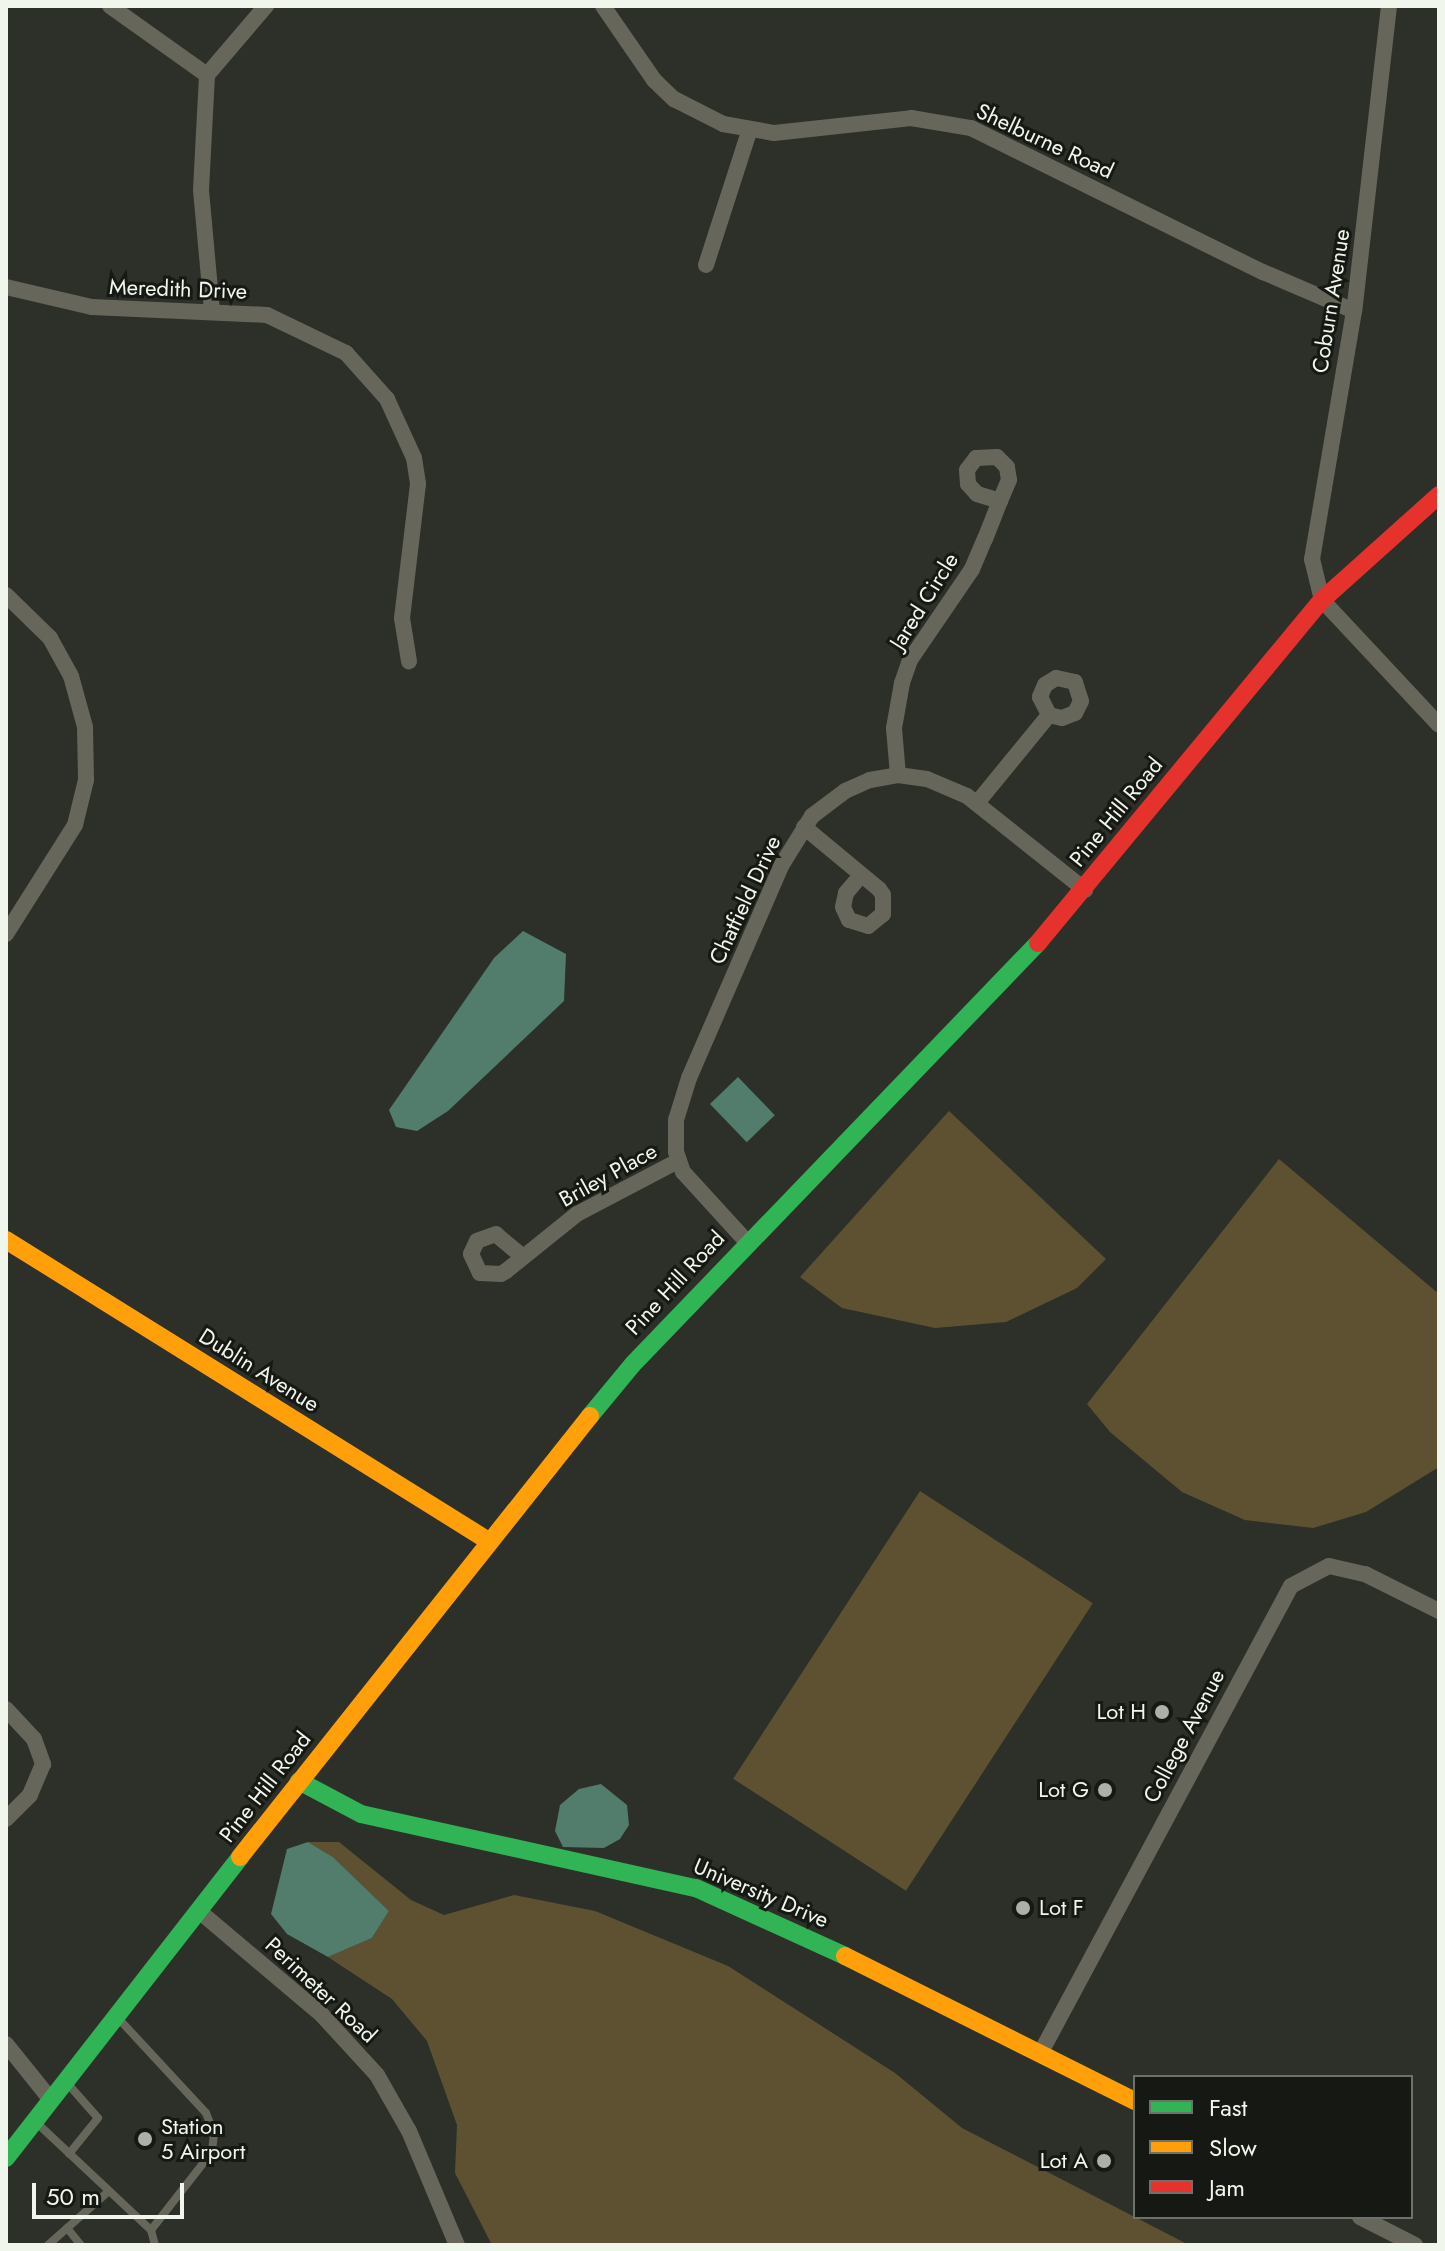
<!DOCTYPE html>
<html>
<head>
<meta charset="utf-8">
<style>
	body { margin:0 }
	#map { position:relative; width:1445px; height:2251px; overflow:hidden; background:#2c3028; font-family:Jost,sans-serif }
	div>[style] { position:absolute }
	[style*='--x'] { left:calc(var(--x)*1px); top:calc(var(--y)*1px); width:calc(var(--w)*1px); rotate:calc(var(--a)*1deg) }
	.green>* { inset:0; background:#5e5132; transform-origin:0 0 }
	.water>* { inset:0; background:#527c6c; transform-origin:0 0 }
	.lane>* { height:8px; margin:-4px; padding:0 4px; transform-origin:4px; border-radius:4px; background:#66665a }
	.street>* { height:16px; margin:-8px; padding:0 8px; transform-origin:8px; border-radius:8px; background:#66665a }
	.fast>* { height:18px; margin:-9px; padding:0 9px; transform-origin:9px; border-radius:9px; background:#30b455 }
	.slow>* { height:18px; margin:-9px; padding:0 9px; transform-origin:9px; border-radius:9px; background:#ff9f0a }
	.jam>* { height:18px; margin:-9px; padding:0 9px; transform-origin:9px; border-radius:9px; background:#e5322d }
	.dots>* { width:22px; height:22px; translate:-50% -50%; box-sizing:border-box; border:4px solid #161913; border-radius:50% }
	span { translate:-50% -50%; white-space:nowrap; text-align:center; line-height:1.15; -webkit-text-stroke:6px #161913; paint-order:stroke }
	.street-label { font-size:22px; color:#f1f6ec }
	.poi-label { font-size:22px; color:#f1f6ec }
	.right { translate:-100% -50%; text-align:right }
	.left { translate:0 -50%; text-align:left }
	.frame { position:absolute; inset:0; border:8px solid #f1f6ec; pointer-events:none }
	.legend { position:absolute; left:1133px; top:2075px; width:280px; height:144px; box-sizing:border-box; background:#161913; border:2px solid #6e716a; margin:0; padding:10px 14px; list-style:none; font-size:24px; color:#f1f6ec }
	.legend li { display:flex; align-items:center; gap:16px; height:40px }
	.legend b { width:40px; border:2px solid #6e716a }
	.scale { position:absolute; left:32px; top:2183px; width:152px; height:36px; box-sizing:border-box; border:4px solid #f1f6ec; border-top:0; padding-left:10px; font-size:24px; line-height:28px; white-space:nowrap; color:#f1f6ec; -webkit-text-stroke:6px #161913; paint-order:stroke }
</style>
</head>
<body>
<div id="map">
	<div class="green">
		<i style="clip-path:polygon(949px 1111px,1106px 1259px,1077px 1288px,1006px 1322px,935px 1328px,842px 1308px,800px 1277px)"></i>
		<i style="clip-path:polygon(1279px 1159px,1439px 1294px,1439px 1467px,1366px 1512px,1313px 1528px,1245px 1520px,1182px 1492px,1110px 1432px,1087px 1404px)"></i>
		<i style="left:920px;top:1491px;width:206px;height:343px;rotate:33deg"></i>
		<i style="clip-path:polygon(308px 1842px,339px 1842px,411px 1900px,444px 1915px,514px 1895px,595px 1911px,728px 1966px,895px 2073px,962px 2128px,1189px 2245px,492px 2245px,455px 2173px,457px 2125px,427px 2041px,392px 1999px,328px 1957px,372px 1938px,389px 1911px,333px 1857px)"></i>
	</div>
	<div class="water">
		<i style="clip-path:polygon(523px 931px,566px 954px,564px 1001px,448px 1111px,417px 1131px,396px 1127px,389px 1110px,494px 958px)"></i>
		<i style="left:738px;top:1077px;width:53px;height:39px;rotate:46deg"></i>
		<i style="clip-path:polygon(601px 1784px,627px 1805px,629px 1825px,620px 1839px,604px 1848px,563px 1847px,555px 1831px,560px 1805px,579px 1789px)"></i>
		<i style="clip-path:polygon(308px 1842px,333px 1857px,389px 1911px,372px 1938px,328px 1957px,287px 1934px,271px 1914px,287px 1849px)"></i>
	</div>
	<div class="lane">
		<i style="--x:68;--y:2084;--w:45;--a:48.6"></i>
		<i style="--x:98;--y:2118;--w:46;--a:128.9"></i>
		<i style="--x:38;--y:2124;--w:155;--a:43.2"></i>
		<i style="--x:151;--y:2230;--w:99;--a:-52"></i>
		<i style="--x:212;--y:2152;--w:19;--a:-84"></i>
		<i style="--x:214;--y:2133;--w:22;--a:-112"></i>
		<i style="--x:206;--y:2113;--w:131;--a:-132.8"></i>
		<i style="--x:67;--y:2228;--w:22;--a:51"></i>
		<i style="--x:151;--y:2230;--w:16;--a:75"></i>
		<i style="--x:48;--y:2245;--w:81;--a:-41.5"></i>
	</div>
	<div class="street">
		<i style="--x:110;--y:6;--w:119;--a:35.4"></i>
		<i style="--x:603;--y:6;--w:90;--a:55.4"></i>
		<i style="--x:654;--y:80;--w:28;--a:44"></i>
		<i style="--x:674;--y:99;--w:55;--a:27"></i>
		<i style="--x:723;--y:124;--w:52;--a:10"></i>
		<i style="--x:774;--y:133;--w:138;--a:-6.2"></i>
		<i style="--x:911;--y:118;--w:61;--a:9.5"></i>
		<i style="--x:971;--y:128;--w:326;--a:26.3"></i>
		<i style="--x:1263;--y:272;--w:99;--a:23.2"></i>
		<i style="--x:1389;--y:6;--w:307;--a:96.5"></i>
		<i style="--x:1354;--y:311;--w:252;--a:99.6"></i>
		<i style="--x:1312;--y:559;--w:42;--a:76.3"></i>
		<i style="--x:1322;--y:600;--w:171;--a:46.9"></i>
		<i style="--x:706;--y:265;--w:140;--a:-72.1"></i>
		<i style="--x:6;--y:287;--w:88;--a:13.1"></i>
		<i style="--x:92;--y:307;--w:175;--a:2.6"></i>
		<i style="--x:267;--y:315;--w:88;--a:25.7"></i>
		<i style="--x:346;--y:353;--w:62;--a:48.3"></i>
		<i style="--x:387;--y:399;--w:65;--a:65.4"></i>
		<i style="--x:414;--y:458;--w:26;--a:81"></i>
		<i style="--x:418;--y:484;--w:135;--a:96.8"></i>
		<i style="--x:402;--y:618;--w:44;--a:80.8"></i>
		<i style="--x:212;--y:311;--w:121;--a:-95.2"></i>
		<i style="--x:201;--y:190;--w:115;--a:-87"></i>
		<i style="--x:207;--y:75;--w:91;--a:-49.5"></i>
		<i style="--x:6;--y:595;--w:62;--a:44.3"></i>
		<i style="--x:50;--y:638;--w:43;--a:61.1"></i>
		<i style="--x:71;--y:676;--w:53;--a:74.6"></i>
		<i style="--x:85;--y:727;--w:53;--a:88.9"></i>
		<i style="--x:86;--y:780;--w:46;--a:103.7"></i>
		<i style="--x:75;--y:825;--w:129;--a:122.3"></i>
		<i style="--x:898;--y:775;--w:47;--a:-94.9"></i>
		<i style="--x:894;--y:728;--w:46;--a:-79.9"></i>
		<i style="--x:902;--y:683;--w:24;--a:-71"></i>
		<i style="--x:910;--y:660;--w:110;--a:-55.7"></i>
		<i style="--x:972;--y:569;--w:33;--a:-67"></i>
		<i style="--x:985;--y:539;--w:41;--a:-68.5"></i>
		<i style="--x:1000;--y:501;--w:23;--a:-67"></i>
		<i style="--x:1009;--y:480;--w:13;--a:-99"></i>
		<i style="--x:1007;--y:467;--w:14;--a:-135"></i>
		<i style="--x:997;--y:457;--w:21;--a:177"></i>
		<i style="--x:976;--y:458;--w:15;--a:127"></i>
		<i style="--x:967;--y:470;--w:14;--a:86"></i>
		<i style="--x:968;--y:484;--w:13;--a:48"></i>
		<i style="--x:977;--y:494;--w:24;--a:17"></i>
		<i style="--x:977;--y:803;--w:114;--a:-50.7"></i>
		<i style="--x:1049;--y:715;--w:13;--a:13"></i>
		<i style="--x:1062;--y:718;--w:14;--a:-21"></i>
		<i style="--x:1075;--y:713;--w:13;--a:-63"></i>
		<i style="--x:1081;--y:701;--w:20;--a:-108"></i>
		<i style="--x:1075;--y:682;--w:19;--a:-168"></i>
		<i style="--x:1056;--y:678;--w:13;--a:148"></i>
		<i style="--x:1045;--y:685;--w:13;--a:113"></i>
		<i style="--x:1040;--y:697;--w:20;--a:63"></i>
		<i style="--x:804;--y:827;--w:97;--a:39.6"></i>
		<i style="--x:879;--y:889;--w:7;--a:56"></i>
		<i style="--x:883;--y:895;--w:19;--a:90"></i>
		<i style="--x:883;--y:914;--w:19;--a:141"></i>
		<i style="--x:868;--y:926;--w:20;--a:-162"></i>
		<i style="--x:849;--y:920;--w:14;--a:-115"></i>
		<i style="--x:843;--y:907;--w:14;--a:-78"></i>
		<i style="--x:846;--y:893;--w:23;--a:-50"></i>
		<i style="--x:747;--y:1242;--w:95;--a:-132.4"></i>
		<i style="--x:683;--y:1172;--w:21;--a:-109"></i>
		<i style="--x:676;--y:1152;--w:32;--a:-90"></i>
		<i style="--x:676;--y:1120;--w:44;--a:-72.8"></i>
		<i style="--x:689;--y:1078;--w:231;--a:-66.5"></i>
		<i style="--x:781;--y:866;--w:59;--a:-58.2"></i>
		<i style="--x:812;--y:816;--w:41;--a:-37.1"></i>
		<i style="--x:845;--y:791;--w:27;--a:-24"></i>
		<i style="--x:870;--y:780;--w:28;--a:-10"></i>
		<i style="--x:898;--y:775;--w:29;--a:8"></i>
		<i style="--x:927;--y:779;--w:43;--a:23"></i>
		<i style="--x:967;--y:796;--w:151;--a:38.5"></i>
		<i style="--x:523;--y:1257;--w:35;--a:-140"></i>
		<i style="--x:496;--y:1234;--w:20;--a:160"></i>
		<i style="--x:477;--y:1241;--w:14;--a:115"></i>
		<i style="--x:471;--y:1254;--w:21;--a:65"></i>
		<i style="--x:480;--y:1273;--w:21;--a:3"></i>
		<i style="--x:501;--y:1274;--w:6;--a:-31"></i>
		<i style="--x:506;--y:1271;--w:91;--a:-38.8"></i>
		<i style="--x:577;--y:1214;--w:114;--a:-27.7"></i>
		<i style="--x:6;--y:1709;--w:41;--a:47"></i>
		<i style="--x:34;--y:1739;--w:27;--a:70"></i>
		<i style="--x:43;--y:1764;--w:34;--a:113"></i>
		<i style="--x:30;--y:1795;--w:34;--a:135"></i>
		<i style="--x:199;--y:1911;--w:161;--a:40.2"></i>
		<i style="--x:322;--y:2015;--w:81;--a:47.5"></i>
		<i style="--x:377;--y:2075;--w:64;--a:60.3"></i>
		<i style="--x:409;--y:2131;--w:124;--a:67.2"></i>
		<i style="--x:6;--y:2044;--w:72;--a:51.2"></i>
		<i style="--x:1041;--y:2052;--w:529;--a:-61.79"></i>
		<i style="--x:1291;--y:1586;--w:43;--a:-27.8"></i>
		<i style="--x:1329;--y:1566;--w:37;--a:13"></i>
		<i style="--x:1365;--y:1574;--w:83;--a:26.6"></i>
		<i style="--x:1360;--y:2217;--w:62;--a:27"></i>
	</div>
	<div class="fast">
		<i style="--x:590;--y:1416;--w:67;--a:-50.4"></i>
		<i style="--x:633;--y:1364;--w:584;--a:-46.11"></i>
		<i style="--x:299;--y:1781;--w:70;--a:28"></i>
		<i style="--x:361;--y:1814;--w:343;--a:12.5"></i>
		<i style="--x:696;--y:1888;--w:164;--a:24.5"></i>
		<i style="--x:6;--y:2158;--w:381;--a:-52.1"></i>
	</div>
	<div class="slow">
		<i style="--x:6;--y:1240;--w:567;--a:31.95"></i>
		<i style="--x:240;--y:1857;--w:563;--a:-51.56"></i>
		<i style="--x:845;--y:1956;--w:324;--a:26.6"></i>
	</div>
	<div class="jam">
		<i style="--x:1038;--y:943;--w:445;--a:-50.4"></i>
		<i style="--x:1322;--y:600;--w:157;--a:-41.9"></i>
	</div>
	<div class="dots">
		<i style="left:1162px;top:1712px;background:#acb1a7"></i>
		<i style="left:1105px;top:1790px;background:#acb1a7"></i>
		<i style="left:1023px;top:1908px;background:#acb1a7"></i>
		<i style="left:145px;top:2139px;background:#acb1a7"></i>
		<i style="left:1104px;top:2161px;background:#acb1a7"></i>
	</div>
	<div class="street-label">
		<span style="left:1045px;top:141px;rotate:25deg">Shelburne Road</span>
		<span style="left:178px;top:289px;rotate:2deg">Meredith Drive</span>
		<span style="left:1331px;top:301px;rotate:-81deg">Coburn Avenue</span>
		<span style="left:924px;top:601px;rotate:-58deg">Jared Circle</span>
		<span style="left:1116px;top:812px;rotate:-51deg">Pine Hill Road</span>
		<span style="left:745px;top:900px;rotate:-65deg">Chatfield Drive</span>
		<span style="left:608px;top:1175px;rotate:-29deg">Briley Place</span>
		<span style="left:675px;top:1283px;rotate:-47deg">Pine Hill Road</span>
		<span style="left:259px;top:1370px;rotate:32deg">Dublin Avenue</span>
		<span style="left:1184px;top:1736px;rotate:-62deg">College Avenue</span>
		<span style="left:265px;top:1787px;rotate:-52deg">Pine Hill Road</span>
		<span style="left:761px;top:1893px;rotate:23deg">University Drive</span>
		<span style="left:321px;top:1990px;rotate:43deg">Perimeter Road</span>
	</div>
	<div class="poi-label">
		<span class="right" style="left:1146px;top:1712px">Lot H</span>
		<span class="right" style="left:1089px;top:1790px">Lot G</span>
		<span class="left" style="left:1039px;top:1908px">Lot F</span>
		<span class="left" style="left:161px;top:2139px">Station<br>5 Airport</span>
		<span class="right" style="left:1088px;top:2161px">Lot A</span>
	</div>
	<div class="frame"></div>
	<ul class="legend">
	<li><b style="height:10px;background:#30b455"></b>Fast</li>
	<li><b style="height:10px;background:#ff9f0a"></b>Slow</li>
	<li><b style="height:10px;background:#e5322d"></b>Jam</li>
	</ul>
	<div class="scale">50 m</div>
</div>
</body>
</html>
